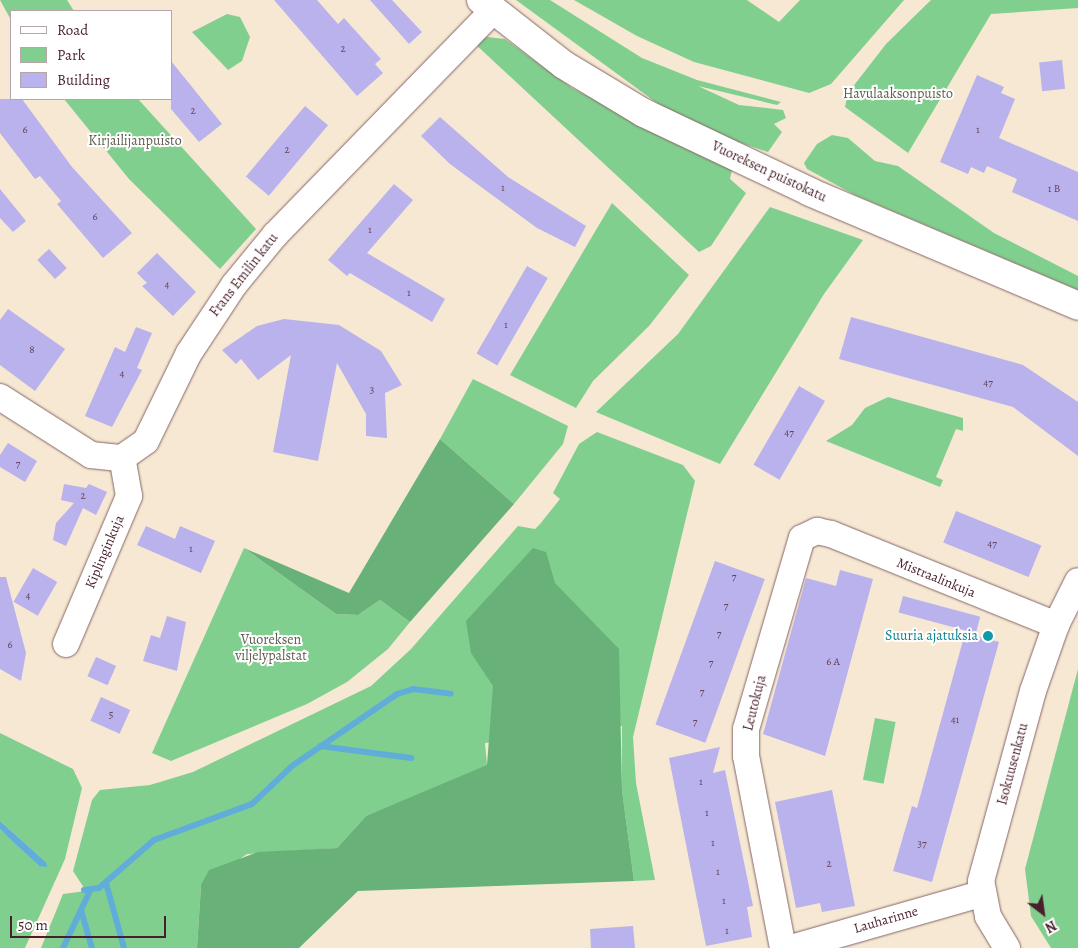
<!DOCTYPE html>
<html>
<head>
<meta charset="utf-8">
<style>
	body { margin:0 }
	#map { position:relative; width:1078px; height:948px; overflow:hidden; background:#f6e8d3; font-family:Alegreya,serif }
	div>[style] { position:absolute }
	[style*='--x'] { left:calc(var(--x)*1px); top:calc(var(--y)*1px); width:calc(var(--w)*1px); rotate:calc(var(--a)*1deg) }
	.green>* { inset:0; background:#81cf8e; transform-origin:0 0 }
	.forest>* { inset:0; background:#68b279 }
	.water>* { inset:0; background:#61adda }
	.stream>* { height:6px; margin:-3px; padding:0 3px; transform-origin:3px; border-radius:3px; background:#61adda }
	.building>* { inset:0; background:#b9b2ec; transform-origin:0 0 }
	.roads { filter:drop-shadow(0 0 1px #866566) drop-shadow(0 0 1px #866566) }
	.minor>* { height:26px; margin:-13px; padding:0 13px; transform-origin:13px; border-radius:13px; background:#fff }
	.major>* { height:28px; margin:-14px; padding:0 14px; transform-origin:14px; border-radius:14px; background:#fff }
	.dots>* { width:14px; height:14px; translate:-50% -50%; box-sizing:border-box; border:2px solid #fff; border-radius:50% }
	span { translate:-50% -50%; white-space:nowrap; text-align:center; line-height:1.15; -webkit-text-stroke:4px #fff; paint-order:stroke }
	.number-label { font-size:11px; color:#66445b }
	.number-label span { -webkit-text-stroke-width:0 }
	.park-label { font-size:14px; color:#5d5d4e }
	.street-label { font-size:14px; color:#4a1f2b }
	.culture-label { font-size:14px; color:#0d838f }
	.right { translate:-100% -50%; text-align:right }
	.legend { position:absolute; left:10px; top:10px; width:162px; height:90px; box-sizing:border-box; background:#fff; border:1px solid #b7a5aa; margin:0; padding:6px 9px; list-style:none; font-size:15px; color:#4a1f2b }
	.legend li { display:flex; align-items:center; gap:10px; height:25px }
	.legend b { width:25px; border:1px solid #b7a5aa }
	.north { position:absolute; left:1018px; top:888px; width:50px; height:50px; -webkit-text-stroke:4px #fff; paint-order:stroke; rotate:150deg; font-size:14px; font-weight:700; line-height:20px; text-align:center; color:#4a1f2b }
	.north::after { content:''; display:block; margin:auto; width:18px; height:22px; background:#4a1f2b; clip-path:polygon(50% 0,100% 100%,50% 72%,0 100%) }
	.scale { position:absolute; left:10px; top:916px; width:156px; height:22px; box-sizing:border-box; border:2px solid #4a1f2b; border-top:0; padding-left:6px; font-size:15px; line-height:18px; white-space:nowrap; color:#4a1f2b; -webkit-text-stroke:4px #fff; paint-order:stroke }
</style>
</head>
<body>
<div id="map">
	<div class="green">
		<i style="clip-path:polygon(0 0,67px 0,74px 11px,11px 11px,11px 20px)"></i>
		<i style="clip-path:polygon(516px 0,550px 0,642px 58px,697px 80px,781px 102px,777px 105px,698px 86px,739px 105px,783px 110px,786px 118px,774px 124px,782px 132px,768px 152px,717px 135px,668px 111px)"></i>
		<i style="clip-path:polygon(574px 0,747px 0,779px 22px,800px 0,904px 0,831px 84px,809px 93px,694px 62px,637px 36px)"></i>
		<i style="clip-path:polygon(931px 0,1078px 0,1078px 8px,991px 14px,908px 153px,845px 107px,848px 93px,886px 44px)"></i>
		<i style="clip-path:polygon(227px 14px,240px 17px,250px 37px,242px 61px,228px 70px,192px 32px)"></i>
		<i style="clip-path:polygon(487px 37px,505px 39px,572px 88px,732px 170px,730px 179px,746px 193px,711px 246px,699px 252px,473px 42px)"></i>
		<i style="clip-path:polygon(64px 99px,138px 99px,256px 229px,220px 269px,129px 179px)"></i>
		<i style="clip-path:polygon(832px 135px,848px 138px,875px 161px,898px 166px,994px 233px,1078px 276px,1078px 290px,855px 195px,807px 169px,804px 163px,817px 144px)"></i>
		<i style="clip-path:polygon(612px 203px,689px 275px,649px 326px,593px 381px,576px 408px,510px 375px)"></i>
		<i style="clip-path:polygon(770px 207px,863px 240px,824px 294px,720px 464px,596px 412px,678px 334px)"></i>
		<i style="clip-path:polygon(473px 379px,568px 426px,563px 444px,514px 504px,440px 439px)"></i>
		<i style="clip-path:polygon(888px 397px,963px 418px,963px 431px,956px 429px,936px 477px,943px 480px,940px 487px,826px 441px,852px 425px,865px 408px)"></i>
		<i style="clip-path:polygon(597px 432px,683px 465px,695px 481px,633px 737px,636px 783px,655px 880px,634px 881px,622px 790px,622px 726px,485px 743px,487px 765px,480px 771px,366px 816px,337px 848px,247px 854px,201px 885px,197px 948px,41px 948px,63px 894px,86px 891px,73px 871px,92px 800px,100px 790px,150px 785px,193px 772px,371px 686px,411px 649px,518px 526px,535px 529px,540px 524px,560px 499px,553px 493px,579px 444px)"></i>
		<i style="clip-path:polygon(244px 548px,336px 614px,358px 615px,380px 600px,410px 622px,388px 649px,347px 682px,307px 704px,171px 761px,152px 753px)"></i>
		<i style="clip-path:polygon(1078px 669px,1078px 948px,1051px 948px,1031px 916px,1025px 869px)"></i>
		<i style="left:875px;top:718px;width:21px;height:63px;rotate:11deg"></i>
		<i style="clip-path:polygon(0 733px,73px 769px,82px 788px,65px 859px,25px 948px,0 948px,0 829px,39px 866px,46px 862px,0 821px)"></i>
	</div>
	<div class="forest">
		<i style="clip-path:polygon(440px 439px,514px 504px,410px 622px,380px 600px,358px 615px,336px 614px,244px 548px,349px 593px)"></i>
		<i style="clip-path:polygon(533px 548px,546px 552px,555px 583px,619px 649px,622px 790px,634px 881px,358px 891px,299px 948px,197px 948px,201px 885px,209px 870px,258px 852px,337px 848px,366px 816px,487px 765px,493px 686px,471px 653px,466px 621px)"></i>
	</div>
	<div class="water">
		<i style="clip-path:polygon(0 821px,46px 862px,47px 867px,39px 866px,9px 838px,0 829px)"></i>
	</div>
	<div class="stream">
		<i style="--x:320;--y:746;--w:92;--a:7.5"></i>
		<i style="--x:106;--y:883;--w:67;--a:74.5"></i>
		<i style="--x:84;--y:890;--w:15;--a:-8"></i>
		<i style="--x:99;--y:888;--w:73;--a:-41.1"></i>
		<i style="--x:154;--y:840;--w:104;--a:-20.2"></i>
		<i style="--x:252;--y:804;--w:55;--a:-43.5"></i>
		<i style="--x:292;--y:766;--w:127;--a:-34.4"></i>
		<i style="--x:397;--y:694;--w:17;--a:-17"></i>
		<i style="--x:413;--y:689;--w:38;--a:7"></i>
		<i style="--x:81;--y:910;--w:40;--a:74"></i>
		<i style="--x:63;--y:948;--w:63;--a:-64.7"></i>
	</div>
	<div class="building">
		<i style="clip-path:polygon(274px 0,317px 0,338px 24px,344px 18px,381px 59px,375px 64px,383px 73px,357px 96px)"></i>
		<i style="clip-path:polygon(370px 0,392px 0,422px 32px,409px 44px)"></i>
		<i style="left:1062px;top:60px;width:29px;height:23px;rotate:84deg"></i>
		<i style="clip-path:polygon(171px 61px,222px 124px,199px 142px,171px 109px)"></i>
		<i style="clip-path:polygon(977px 75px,1004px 87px,1001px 93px,1015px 99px,999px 138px,1078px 172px,1078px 221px,1012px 192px,1017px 179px,987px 166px,984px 173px,971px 167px,968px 174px,940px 162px)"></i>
		<i style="clip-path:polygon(0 99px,22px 99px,72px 167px,132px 233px,103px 258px,57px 204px,61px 201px,40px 176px,35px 179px,0 133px)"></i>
		<i style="left:305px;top:106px;width:30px;height:92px;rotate:40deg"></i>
		<i style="clip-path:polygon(440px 117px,508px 177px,586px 226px,575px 247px,537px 228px,450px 164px,421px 136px)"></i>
		<i style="clip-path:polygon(394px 184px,413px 200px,367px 253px,445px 299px,432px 322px,350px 273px,347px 276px,328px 260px)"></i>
		<i style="clip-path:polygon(0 189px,26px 221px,13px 232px,0 218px)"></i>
		<i style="left:49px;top:249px;width:26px;height:16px;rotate:47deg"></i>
		<i style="clip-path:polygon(157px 253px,196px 292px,173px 316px,142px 286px,147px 283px,137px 273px)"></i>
		<i style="left:527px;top:266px;width:24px;height:101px;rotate:30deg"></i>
		<i style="clip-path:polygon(8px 309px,65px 349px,35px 391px,0 365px,0 320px)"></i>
		<i style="clip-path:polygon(851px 317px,1023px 365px,1078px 402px,1078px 456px,1013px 407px,839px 359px)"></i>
		<i style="clip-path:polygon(284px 319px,339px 325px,381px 351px,402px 385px,385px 393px,387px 438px,366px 436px,366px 414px,337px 363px,318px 461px,273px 452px,291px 355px,258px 380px,241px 359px,236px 364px,222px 350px,257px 326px)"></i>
		<i style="clip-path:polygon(136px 327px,152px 333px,137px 368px,142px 370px,112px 427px,85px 416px,115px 347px,125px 352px)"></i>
		<i style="left:799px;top:386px;width:30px;height:91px;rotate:30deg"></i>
		<i style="clip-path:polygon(8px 443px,37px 461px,25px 482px,0 467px,0 455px)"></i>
		<i style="clip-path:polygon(64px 484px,86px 488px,89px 484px,107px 492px,96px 515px,83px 508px,66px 546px,53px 540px,56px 523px,74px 503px,61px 500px)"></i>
		<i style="left:956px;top:511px;width:92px;height:34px;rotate:22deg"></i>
		<i style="clip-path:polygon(146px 526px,175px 539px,180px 526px,215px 541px,201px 573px,137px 545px)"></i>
		<i style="left:715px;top:561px;width:53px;height:174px;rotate:20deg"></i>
		<i style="left:33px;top:568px;width:28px;height:39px;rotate:30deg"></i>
		<i style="clip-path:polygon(840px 570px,873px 579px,825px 756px,763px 734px,806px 578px,836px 586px)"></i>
		<i style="clip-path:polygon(0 577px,6px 577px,26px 653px,21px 681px,0 669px)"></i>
		<i style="left:903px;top:596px;width:80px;height:17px;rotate:15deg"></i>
		<i style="clip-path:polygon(167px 616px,186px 622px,177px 671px,143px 661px,151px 635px,160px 638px)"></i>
		<i style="clip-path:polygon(965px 633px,999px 642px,932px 882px,893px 871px,912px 806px,917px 808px)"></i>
		<i style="left:96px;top:657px;width:22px;height:21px;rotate:24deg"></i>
		<i style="left:101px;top:697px;width:32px;height:26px;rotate:24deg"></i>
		<i style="clip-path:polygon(720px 747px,713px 773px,725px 770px,753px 906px,747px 907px,752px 937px,706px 946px,669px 758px)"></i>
		<i style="clip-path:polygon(832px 790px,855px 906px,822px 912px,820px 903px,796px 908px,775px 802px)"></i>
		<i style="clip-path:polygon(633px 926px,635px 948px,591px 948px,590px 929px)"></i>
	</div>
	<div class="roads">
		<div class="minor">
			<i style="--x:0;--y:397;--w:108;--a:32.5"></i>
			<i style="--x:91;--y:455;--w:31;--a:6"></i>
			<i style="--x:122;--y:458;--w:29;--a:-35"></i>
			<i style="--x:146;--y:441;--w:98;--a:-64"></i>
			<i style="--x:189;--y:353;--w:82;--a:-56.5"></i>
			<i style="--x:234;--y:285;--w:65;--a:-50.6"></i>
			<i style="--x:275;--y:235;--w:311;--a:-45.8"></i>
			<i style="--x:66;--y:644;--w:161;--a:-66.9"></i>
			<i style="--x:129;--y:496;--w:39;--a:-100"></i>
			<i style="--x:783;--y:948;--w:196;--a:-100.9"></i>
			<i style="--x:746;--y:756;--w:27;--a:-90"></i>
			<i style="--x:746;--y:729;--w:199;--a:-73.7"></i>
			<i style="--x:802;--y:538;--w:17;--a:-25"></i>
			<i style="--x:817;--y:531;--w:14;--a:12"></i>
			<i style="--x:831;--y:534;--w:243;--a:22"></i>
			<i style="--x:791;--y:948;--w:198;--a:-15.9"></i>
			<i style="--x:1007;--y:948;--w:37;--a:-121"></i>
			<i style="--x:988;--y:916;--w:36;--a:-101"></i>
			<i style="--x:981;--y:881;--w:197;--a:-74.7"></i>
			<i style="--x:1033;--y:691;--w:70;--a:-70.8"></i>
			<i style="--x:1056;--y:625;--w:49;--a:-63.4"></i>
		</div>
		<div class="major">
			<i style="--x:481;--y:0;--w:105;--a:38.1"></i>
			<i style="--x:564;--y:65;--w:93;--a:31"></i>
			<i style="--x:644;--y:113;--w:184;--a:25.4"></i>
			<i style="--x:810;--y:192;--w:291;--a:23"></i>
		</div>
	</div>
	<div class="dots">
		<i style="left:988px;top:636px;background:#0f9aa8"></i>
	</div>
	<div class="number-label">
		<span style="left:343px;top:49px">2</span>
		<span style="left:193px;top:111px">2</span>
		<span style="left:25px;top:130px">6</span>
		<span style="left:978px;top:130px">1</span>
		<span style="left:287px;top:150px">2</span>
		<span style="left:503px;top:188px">1</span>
		<span style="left:1054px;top:189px">1 B</span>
		<span style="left:95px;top:217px">6</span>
		<span style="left:370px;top:230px">1</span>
		<span style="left:167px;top:285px">4</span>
		<span style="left:409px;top:293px">1</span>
		<span style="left:506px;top:325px">1</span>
		<span style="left:32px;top:350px">8</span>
		<span style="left:122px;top:374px">4</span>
		<span style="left:988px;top:383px">47</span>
		<span style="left:372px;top:390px">3</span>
		<span style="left:789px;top:433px">47</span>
		<span style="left:18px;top:464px">7</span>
		<span style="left:83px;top:496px">2</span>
		<span style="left:992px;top:544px">47</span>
		<span style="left:191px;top:549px">1</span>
		<span style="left:734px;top:577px">7</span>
		<span style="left:28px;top:596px">4</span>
		<span style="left:726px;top:606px">7</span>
		<span style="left:719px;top:634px">7</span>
		<span style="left:10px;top:645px">6</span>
		<span style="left:833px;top:662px">6 A</span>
		<span style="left:711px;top:663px">7</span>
		<span style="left:702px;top:692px">7</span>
		<span style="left:111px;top:715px">5</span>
		<span style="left:955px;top:720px">41</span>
		<span style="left:695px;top:722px">7</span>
		<span style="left:701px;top:782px">1</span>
		<span style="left:707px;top:813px">1</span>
		<span style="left:713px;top:843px">1</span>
		<span style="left:922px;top:844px">37</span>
		<span style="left:829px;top:864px">2</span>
		<span style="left:718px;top:872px">1</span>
		<span style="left:724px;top:901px">1</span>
		<span style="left:727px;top:931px">1</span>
	</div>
	<div class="park-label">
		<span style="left:898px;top:94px">Havulaaksonpuisto</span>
		<span style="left:135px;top:141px">Kirjailijanpuisto</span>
		<span style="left:271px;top:648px">Vuoreksen<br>viljelypalstat</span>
	</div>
	<div class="street-label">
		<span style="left:769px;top:172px;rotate:25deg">Vuoreksen puistokatu</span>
		<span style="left:244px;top:275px;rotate:-52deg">Frans Emilin katu</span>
		<span style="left:105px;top:552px;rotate:-67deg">Kiplinginkuja</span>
		<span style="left:936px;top:578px;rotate:22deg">Mistraalinkuja</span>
		<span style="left:755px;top:703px;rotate:-76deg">Leutokuja</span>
		<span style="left:1013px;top:764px;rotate:-75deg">Isokuusenkatu</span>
		<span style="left:886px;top:920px;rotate:-16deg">Lauharinne</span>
	</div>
	<div class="culture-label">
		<span class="right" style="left:978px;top:636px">Suuria ajatuksia</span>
	</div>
	<ul class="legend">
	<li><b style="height:6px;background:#fff"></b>Road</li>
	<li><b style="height:14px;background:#81cf8e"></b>Park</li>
	<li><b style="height:14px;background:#b9b2ec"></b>Building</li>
	</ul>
	<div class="north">N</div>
	<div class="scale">50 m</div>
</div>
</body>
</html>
